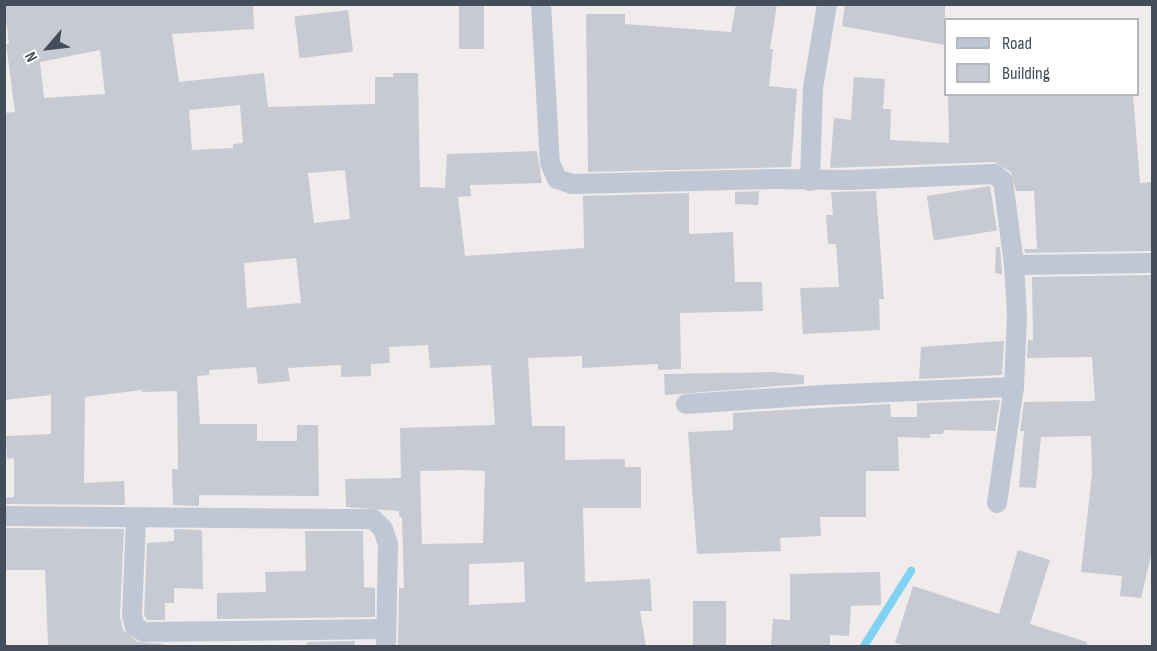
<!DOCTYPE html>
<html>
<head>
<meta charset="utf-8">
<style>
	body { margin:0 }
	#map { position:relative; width:1157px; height:651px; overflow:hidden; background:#efeceb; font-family:"Sofia Sans Condensed",sans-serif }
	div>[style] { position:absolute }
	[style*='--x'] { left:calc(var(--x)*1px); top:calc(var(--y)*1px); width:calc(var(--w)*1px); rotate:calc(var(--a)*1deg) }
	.stream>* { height:8px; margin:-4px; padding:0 4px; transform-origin:4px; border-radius:4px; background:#7fd2f1 }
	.building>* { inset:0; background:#c7cad2; transform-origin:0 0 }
	.minor>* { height:20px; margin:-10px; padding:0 10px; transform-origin:10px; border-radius:10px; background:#bec7d3 }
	span { translate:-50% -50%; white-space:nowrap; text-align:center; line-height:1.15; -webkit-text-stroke:4.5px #fff; paint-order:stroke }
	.frame { position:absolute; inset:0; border:6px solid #434e5a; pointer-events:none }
	.legend { position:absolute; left:944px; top:18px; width:195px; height:78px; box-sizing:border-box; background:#fff; border:2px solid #b4b8bd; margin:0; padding:8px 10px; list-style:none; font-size:18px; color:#434e5a }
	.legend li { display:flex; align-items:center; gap:12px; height:30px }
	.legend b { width:30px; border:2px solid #b4b8bd }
	.north { position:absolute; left:18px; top:18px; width:60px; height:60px; -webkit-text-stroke:4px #fff; paint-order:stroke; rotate:242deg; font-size:16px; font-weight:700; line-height:24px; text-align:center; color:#434e5a }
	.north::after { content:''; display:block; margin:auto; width:21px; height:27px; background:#434e5a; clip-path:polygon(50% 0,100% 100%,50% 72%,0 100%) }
</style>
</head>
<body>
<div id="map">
	<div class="stream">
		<i style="--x:864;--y:646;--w:89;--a:-57.9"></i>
	</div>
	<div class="building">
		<i style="clip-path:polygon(evenodd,4px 4px,253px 4px,254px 29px,172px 34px,179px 82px,264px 73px,268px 107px,375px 104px,375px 77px,393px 77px,393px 73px,418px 73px,420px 187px,445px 188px,447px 154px,537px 151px,542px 183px,470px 185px,471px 196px,458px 197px,465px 256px,584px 248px,583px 196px,689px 193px,689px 234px,733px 232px,735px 282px,762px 282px,763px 311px,680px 313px,681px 369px,658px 370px,658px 364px,582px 368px,582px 356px,528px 358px,532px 426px,565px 426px,565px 460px,625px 459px,625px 467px,641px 467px,641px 508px,583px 508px,585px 582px,650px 579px,652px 611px,640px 611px,646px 646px,398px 646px,399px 588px,404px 588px,402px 517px,399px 517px,399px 511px,346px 507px,345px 479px,401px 478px,400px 428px,495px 425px,491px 365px,430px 368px,428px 345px,389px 347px,390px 363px,371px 364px,371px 376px,341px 377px,341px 365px,288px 368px,290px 381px,258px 384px,256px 367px,209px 370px,209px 375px,197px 376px,200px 424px,257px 424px,257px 441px,297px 441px,297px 425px,318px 425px,319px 496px,199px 495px,199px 506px,173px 505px,172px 469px,178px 469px,177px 391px,142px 392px,142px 390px,85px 397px,84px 483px,124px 481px,125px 505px,4px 504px,4px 498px,14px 497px,14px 458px,7px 459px,6px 436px,51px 434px,51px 395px,4px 400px,4px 113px,15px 112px,6px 44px,9px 44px,4px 4px,100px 50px,105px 94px,44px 98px,40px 62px,100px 50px,4px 4px,240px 105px,243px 143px,233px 144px,233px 148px,192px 150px,189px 110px,240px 105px,4px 4px,345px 170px,350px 219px,314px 223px,308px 173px,345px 170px,4px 4px,296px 258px,301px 303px,247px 308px,244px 263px,296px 258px,4px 4px,463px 470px,485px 471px,483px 543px,422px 544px,420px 471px,463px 470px,4px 4px,524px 562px,525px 602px,469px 605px,469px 564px,524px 562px)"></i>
		<i style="left:459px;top:4px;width:25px;height:45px"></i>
		<i style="clip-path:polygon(736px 4px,777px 4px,770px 49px,773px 49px,769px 86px,797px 89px,791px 167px,588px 172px,586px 14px,625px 14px,625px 24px,731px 32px)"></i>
		<i style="clip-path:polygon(845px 4px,945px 4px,945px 45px,842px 26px)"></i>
		<i style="left:348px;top:10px;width:42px;height:54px;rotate:83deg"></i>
		<i style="clip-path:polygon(854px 77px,885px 79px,883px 109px,891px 109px,890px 140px,949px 143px,948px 94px,1133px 94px,1140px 183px,1152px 182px,1152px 251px,1025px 253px,1024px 249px,1037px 249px,1034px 191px,1016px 191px,1011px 172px,994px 162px,830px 168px,834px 118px,851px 120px)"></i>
		<i style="left:990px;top:186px;width:45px;height:64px;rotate:81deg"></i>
		<i style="clip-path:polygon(759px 191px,758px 205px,735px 204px,735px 192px)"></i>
		<i style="clip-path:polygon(876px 191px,884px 299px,879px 299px,880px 330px,803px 334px,800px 288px,839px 287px,836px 244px,828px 244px,826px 215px,833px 215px,831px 192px)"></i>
		<i style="clip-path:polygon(996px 247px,1000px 247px,1002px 274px,995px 273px)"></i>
		<i style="clip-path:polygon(1152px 275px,1152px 552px,1141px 598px,1120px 596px,1122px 576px,1081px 572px,1092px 474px,1091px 436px,1041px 437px,1036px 488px,1019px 487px,1024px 431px,1020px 431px,1024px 402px,1095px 401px,1092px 357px,1027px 358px,1028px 340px,1033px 340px,1032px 277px)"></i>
		<i style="clip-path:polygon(1004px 341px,1002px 375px,919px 379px,921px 347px)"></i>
		<i style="clip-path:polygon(771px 372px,804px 375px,804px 384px,665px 395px,664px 374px)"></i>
		<i style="clip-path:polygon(1000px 400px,995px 431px,944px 430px,943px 434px,930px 434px,930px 438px,898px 437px,899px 471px,866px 471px,866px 517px,820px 517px,821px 536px,780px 538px,781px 551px,697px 554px,688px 432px,733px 430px,733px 413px,890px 404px,891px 417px,917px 417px,917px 403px)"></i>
		<i style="clip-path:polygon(4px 528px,124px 529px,120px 616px,123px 630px,138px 642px,165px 644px,165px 646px,48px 646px,45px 570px,4px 570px)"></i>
		<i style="clip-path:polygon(174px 529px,200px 530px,202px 532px,203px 589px,174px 588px,174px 603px,165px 603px,165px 620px,147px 620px,144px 615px,147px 543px,174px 541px)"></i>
		<i style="clip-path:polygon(305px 531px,363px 531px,364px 587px,375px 588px,375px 617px,217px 619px,217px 593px,266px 592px,265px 572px,306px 571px)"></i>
		<i style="clip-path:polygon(1018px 550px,1050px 560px,1030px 624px,1087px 642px,1087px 646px,906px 646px,895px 643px,913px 586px,999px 614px)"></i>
		<i style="clip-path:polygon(880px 572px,881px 605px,851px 606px,849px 636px,830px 635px,830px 646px,771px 646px,773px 619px,790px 620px,790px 574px)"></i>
		<i style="left:726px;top:601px;width:45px;height:33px;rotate:90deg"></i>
		<i style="clip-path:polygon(355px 641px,355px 646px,307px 646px,307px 642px)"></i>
	</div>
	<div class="minor">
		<i style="--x:541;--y:4;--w:159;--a:86.8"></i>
		<i style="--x:550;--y:163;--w:17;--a:66"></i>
		<i style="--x:557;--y:179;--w:16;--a:18"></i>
		<i style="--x:572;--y:184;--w:202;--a:-1.4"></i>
		<i style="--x:774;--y:179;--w:74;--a:0.8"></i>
		<i style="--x:848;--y:180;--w:146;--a:-2.4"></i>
		<i style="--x:994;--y:174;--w:11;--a:38"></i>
		<i style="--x:1003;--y:181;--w:85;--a:82.5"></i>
		<i style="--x:810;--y:181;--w:93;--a:-88.2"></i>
		<i style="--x:813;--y:88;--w:85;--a:-80.5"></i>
		<i style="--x:686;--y:404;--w:134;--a:-3.8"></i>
		<i style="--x:820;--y:395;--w:194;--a:-2.4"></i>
		<i style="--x:997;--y:503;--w:117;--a:-81.7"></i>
		<i style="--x:1014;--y:387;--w:72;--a:-87.6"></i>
		<i style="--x:1017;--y:315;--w:50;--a:-93.4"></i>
		<i style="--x:1014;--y:265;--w:138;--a:-0.8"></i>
		<i style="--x:4;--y:516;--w:369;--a:0.5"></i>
		<i style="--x:373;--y:519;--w:14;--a:45"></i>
		<i style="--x:383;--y:529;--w:16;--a:72"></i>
		<i style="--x:388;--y:544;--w:102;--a:91.1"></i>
		<i style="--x:136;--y:519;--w:97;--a:92.4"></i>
		<i style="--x:132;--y:616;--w:11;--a:75"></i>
		<i style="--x:135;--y:627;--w:10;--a:29"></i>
		<i style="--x:144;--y:632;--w:241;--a:-0.7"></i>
	</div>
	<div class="frame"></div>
	<ul class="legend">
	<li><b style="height:8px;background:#bec7d3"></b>Road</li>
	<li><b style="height:16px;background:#c7cad2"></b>Building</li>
	</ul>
	<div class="north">N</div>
</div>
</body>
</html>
